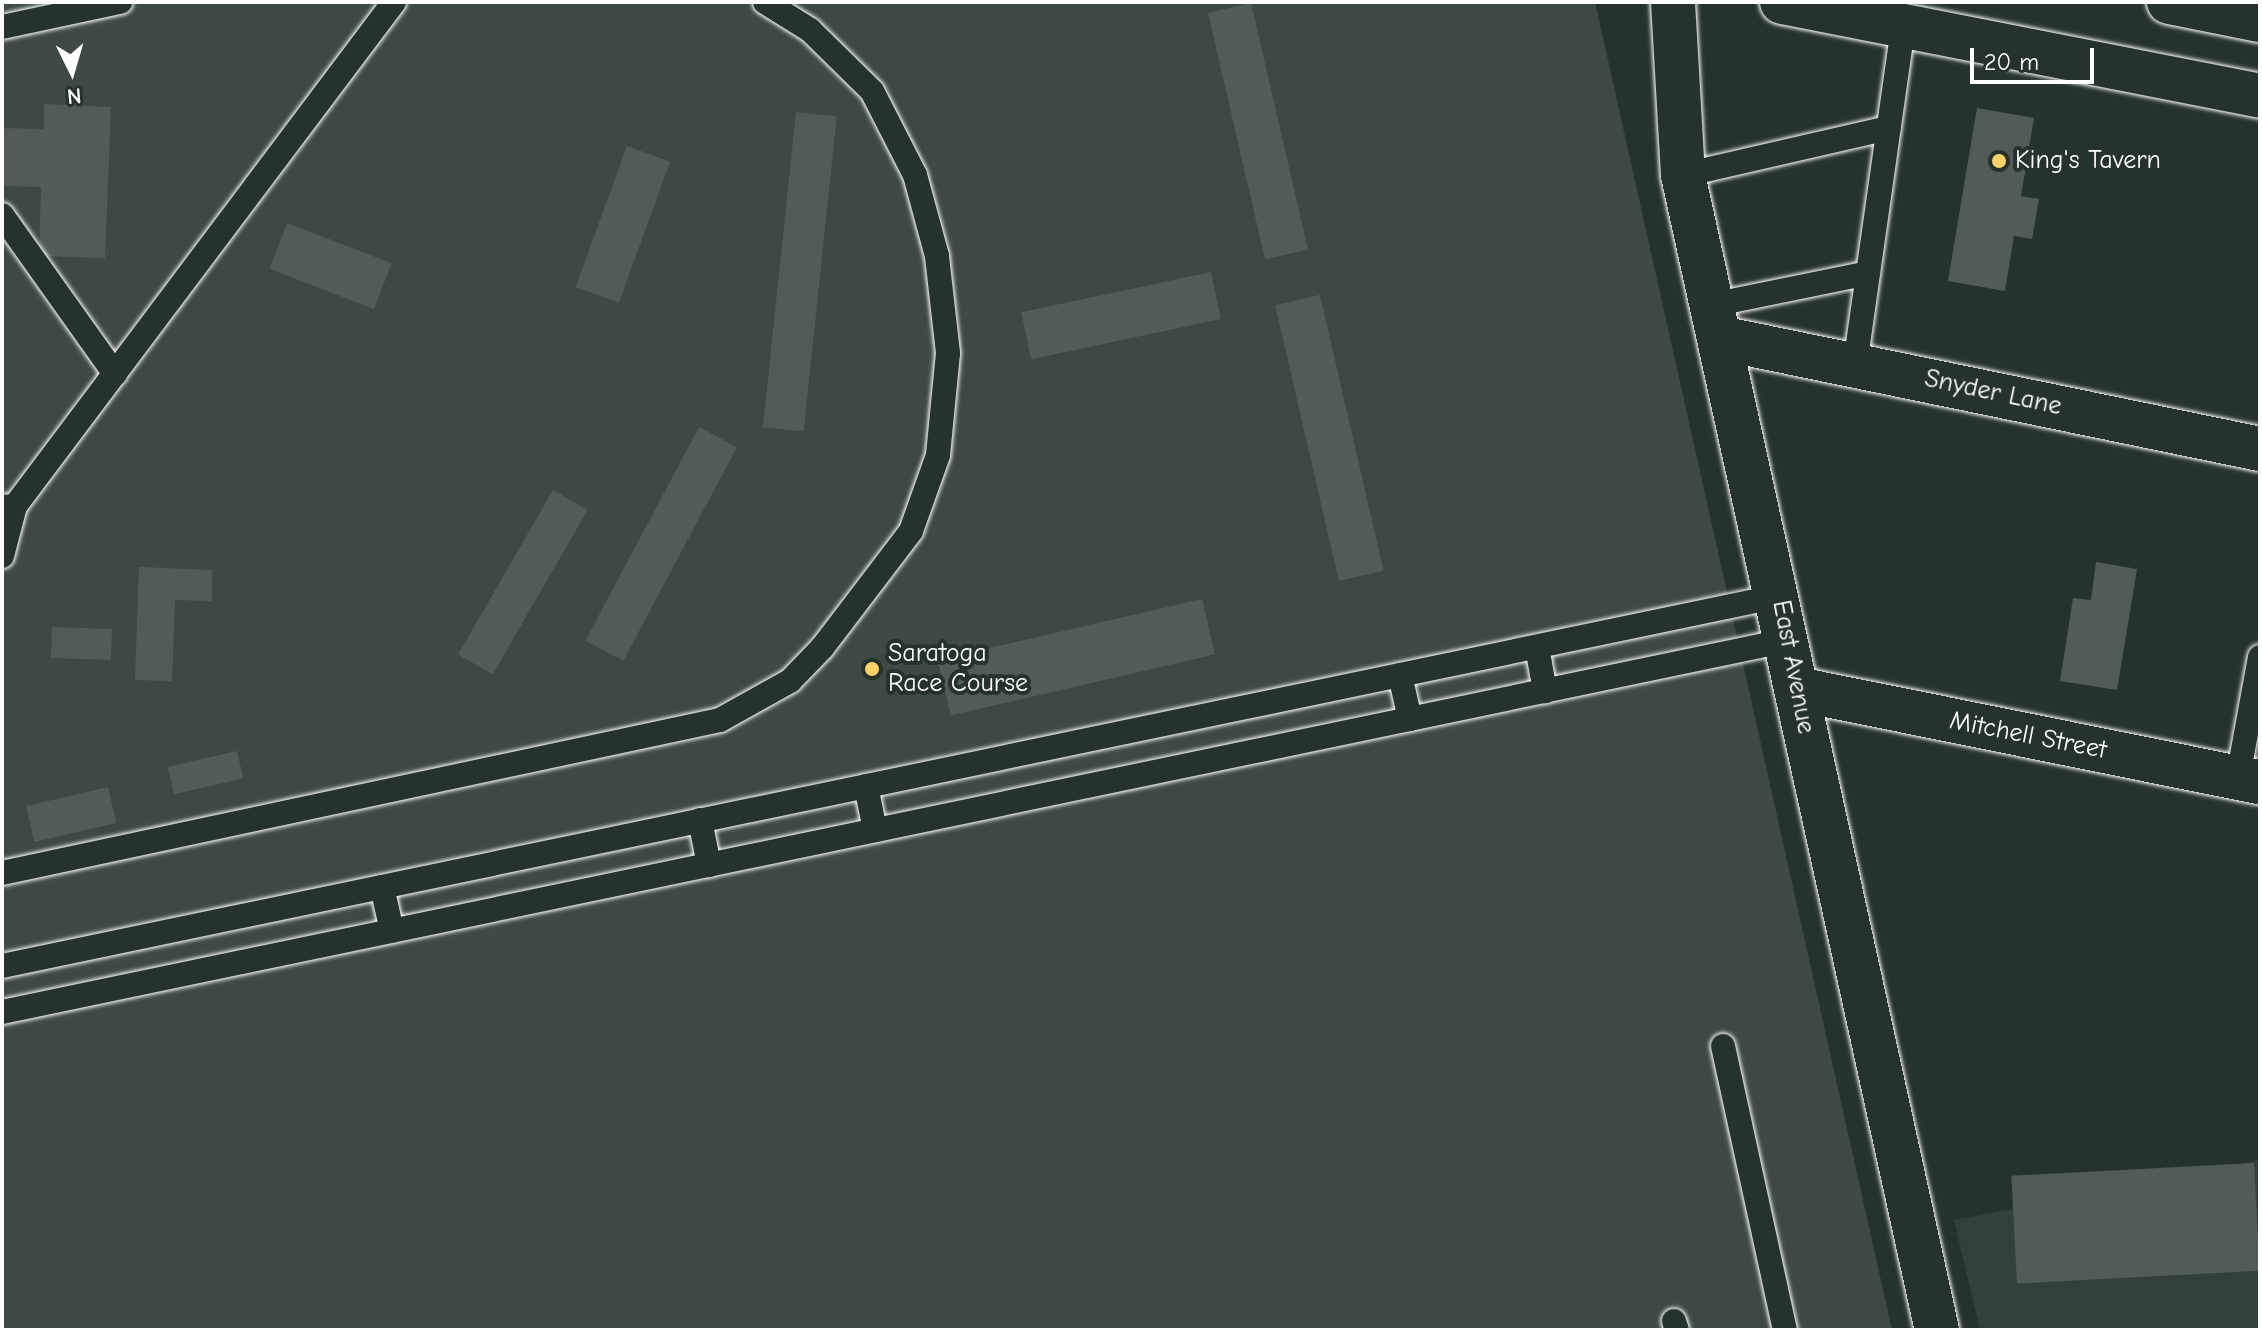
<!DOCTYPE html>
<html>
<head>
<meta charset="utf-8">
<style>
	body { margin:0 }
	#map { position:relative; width:2262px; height:1332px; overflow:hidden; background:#26332d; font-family:"Comic Neue",sans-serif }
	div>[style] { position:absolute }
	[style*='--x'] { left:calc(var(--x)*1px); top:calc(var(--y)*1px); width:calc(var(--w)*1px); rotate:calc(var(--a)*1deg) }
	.built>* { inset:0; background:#333f3a }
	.green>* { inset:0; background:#3e4944 }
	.building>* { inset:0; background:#515c57; transform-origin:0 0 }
	.roads { filter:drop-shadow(0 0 2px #fff) drop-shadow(0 0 2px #fff) }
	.lane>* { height:24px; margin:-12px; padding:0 12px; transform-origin:12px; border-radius:12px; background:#26332d }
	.street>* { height:44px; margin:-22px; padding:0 22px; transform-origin:22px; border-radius:22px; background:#26332d }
	.secondary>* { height:44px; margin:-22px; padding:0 22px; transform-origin:22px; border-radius:22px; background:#26332d }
	.dots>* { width:22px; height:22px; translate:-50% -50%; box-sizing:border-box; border:4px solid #26332d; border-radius:50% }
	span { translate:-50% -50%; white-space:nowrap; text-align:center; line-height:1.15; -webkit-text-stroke:8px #26332d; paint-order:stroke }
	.poi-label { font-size:26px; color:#fff }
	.left { translate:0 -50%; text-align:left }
	.street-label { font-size:26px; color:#fff }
	.frame { position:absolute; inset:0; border:4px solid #fff; pointer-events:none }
	.north { position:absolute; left:32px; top:32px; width:80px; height:80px; -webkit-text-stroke:6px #26332d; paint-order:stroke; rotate:175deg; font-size:22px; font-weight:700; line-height:32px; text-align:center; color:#fff }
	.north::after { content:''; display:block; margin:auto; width:28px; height:36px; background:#fff; clip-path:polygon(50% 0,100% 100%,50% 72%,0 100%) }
	.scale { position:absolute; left:1970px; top:48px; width:124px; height:36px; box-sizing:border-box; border:4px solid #fff; border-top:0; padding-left:10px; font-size:24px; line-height:28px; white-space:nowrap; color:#fff; -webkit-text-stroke:6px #26332d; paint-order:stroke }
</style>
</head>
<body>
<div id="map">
	<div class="built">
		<i style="clip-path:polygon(2260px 1160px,2260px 1330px,1980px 1330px,1954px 1220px)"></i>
	</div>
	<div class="green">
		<i style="clip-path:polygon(2px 2px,1595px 2px,1892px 1330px,2px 1330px)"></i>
	</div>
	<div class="building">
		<i style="left:1251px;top:3px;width:253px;height:44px;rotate:77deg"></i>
		<i style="clip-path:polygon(44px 104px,111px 107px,105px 258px,39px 256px,41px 187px,2px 186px,2px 128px,44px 129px)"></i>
		<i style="clip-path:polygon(1977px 108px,2034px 118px,2021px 196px,2039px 199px,2032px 239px,2014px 236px,2005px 291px,1948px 281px)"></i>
		<i style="left:796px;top:112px;width:41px;height:317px;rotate:6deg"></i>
		<i style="left:627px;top:146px;width:46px;height:150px;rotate:20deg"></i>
		<i style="left:287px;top:223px;width:112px;height:49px;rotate:21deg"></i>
		<i style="left:1211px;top:272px;width:48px;height:194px;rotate:78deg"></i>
		<i style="left:1320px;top:295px;width:283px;height:46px;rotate:77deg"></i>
		<i style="left:699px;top:427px;width:43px;height:242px;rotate:28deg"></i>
		<i style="left:553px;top:490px;width:40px;height:190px;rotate:30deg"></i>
		<i style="clip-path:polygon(2096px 562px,2137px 569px,2117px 690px,2060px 681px,2073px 598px,2091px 600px)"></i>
		<i style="clip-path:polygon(139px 567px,212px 570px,212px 601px,175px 600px,172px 681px,135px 680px)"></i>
		<i style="left:1202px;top:599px;width:57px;height:271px;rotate:77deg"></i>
		<i style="left:52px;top:627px;width:60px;height:31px;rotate:2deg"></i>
		<i style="left:237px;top:751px;width:28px;height:71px;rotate:77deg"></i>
		<i style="left:108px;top:787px;width:37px;height:84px;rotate:77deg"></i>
		<i style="left:2254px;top:1163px;width:108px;height:243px;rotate:87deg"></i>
	</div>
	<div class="roads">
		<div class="lane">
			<i style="--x:2;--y:27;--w:121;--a:-12"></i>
			<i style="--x:1683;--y:175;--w:211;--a:-12.9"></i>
			<i style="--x:2;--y:215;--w:195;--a:54.6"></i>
			<i style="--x:1716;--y:304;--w:155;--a:-11.5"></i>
			<i style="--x:1855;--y:365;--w:342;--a:-81.9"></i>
			<i style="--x:2;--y:507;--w:13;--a:-4"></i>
			<i style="--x:15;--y:506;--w:631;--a:-53.06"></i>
			<i style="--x:2;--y:556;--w:52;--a:-75.4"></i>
			<i style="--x:1537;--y:647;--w:45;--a:79.7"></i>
			<i style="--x:1400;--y:675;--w:45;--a:77.2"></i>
			<i style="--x:2238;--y:777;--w:122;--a:-79.6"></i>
			<i style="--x:866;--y:786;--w:45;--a:78.4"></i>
			<i style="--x:700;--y:820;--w:46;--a:78.7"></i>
			<i style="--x:2;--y:873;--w:734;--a:-12.03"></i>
			<i style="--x:720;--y:720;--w:80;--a:-29.1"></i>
			<i style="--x:790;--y:681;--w:46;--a:-45.9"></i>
			<i style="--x:822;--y:648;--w:147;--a:-52.7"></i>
			<i style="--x:911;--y:531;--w:81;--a:-70.4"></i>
			<i style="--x:938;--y:455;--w:102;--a:-84.4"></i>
			<i style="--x:948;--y:353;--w:98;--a:-96.5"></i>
			<i style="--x:937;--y:256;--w:84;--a:-105.2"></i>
			<i style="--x:915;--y:175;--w:94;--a:-117.1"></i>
			<i style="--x:872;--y:91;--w:87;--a:-135.5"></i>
			<i style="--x:810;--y:30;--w:53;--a:-148.1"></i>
			<i style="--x:382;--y:887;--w:45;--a:77.2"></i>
			<i style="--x:2;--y:966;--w:1815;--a:-11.76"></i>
			<i style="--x:2;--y:1012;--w:1825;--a:-11.76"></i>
			<i style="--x:1723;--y:1046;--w:291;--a:77.7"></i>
			<i style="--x:1674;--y:1321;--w:9;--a:72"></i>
		</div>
		<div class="street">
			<i style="--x:1725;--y:339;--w:546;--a:11.62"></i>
			<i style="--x:1797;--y:689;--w:472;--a:11.4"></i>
		</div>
		<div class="secondary">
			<i style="--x:1673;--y:2;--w:173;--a:86.7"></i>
			<i style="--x:1683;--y:175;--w:1183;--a:77.6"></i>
			<i style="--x:1782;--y:2;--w:487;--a:11.1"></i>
			<i style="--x:2169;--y:2;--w:93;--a:11.2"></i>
		</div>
	</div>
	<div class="dots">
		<i style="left:1999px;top:161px;background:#ffd166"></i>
		<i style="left:872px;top:669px;background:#ffd166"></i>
	</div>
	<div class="poi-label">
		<span class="left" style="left:2015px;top:161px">King's Tavern</span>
		<span class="left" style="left:888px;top:669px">Saratoga<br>Race Course</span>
	</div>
	<div class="street-label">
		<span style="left:1993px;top:393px;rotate:12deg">Snyder Lane</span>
		<span style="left:1793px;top:667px;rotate:79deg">East Avenue</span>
		<span style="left:2028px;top:736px;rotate:11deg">Mitchell Street</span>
	</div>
	<div class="frame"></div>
	<div class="north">N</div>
	<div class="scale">20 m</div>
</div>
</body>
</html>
